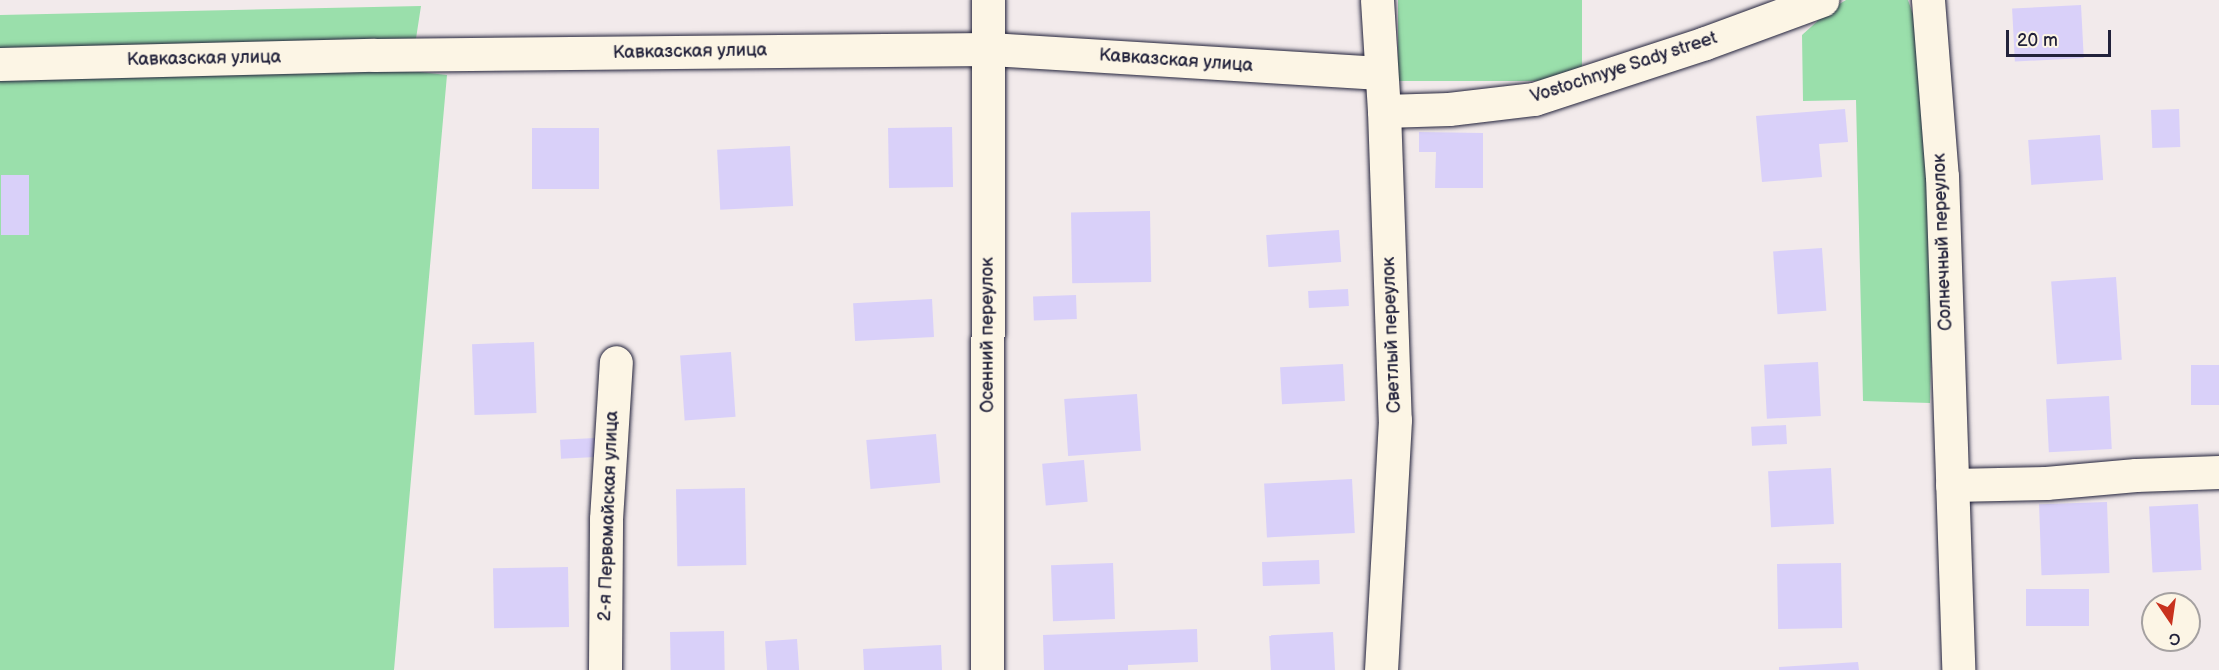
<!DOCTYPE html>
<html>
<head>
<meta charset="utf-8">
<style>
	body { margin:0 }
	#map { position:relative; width:2219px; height:670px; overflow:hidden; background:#f2eaeb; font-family:"Balsamiq Sans",sans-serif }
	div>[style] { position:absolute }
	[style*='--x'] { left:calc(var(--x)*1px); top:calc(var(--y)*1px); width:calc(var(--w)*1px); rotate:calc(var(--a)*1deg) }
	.green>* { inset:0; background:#9adfab; transform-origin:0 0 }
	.building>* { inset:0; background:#d9d0f9; transform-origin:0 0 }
	.roads { filter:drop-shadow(0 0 2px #22223b) drop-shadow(0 0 2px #22223b) }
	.minor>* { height:33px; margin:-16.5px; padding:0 16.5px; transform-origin:16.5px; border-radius:16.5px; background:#fcf5e5 }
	span { translate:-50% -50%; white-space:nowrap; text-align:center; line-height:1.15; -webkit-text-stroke:5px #fcf5e5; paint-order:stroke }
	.street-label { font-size:18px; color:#22223b }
	.north { position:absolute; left:2141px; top:592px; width:60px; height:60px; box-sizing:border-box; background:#fcf5e5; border:2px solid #a5a1a1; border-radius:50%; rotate:167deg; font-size:16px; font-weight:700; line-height:24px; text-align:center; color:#22223b }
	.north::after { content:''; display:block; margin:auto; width:21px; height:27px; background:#c8321e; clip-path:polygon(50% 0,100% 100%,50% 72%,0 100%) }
	.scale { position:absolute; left:2006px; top:30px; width:105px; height:27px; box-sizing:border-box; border:3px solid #22223b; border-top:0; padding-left:8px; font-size:18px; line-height:21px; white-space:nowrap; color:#22223b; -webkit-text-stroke:4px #fcf5e5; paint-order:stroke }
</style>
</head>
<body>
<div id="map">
	<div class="green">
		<i style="left:1398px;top:0;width:184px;height:81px"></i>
		<i style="clip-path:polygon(1846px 0,1908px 0,1918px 29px,1927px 87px,1932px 315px,1930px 403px,1863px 401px,1856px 100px,1803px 101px,1802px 35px,1831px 9px)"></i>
		<i style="clip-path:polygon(421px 6px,411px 71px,447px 75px,394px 670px,0 670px,0 15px)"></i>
	</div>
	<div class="building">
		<i style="left:2081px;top:5px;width:53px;height:69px;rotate:87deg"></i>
		<i style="clip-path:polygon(1845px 109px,1848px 142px,1819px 144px,1822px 177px,1762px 182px,1756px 116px)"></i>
		<i style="left:2179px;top:109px;width:38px;height:28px;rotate:88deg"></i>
		<i style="left:952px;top:127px;width:60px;height:64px;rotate:89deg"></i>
		<i style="left:532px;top:128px;width:67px;height:61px"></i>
		<i style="clip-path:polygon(1419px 132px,1483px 133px,1483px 188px,1435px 188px,1436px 152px,1419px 152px)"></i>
		<i style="left:2100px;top:135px;width:45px;height:72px;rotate:86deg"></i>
		<i style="left:790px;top:146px;width:60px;height:73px;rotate:87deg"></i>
		<i style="left:1px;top:175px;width:28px;height:60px"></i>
		<i style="left:1150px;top:211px;width:71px;height:79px;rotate:89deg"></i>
		<i style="left:1339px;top:230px;width:32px;height:73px;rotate:86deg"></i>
		<i style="left:1822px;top:248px;width:63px;height:49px;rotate:86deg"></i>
		<i style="left:2116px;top:277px;width:83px;height:65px;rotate:86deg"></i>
		<i style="left:1348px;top:289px;width:17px;height:40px;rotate:87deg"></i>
		<i style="left:1076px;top:295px;width:24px;height:43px;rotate:88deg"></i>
		<i style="left:932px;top:299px;width:38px;height:79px;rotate:87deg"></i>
		<i style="left:534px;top:342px;width:71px;height:62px;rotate:88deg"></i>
		<i style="left:731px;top:352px;width:65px;height:51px;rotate:86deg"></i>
		<i style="left:1818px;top:362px;width:54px;height:54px;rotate:87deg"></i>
		<i style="left:1343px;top:364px;width:37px;height:63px;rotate:87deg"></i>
		<i style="left:2219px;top:365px;width:40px;height:28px;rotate:90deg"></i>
		<i style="left:1137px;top:394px;width:57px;height:73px;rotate:86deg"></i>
		<i style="left:2109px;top:396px;width:53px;height:63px;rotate:87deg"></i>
		<i style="left:1786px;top:425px;width:19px;height:35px;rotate:87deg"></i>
		<i style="left:936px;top:434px;width:49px;height:70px;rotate:85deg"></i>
		<i style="left:595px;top:438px;width:19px;height:35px;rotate:87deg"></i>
		<i style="left:1084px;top:460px;width:42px;height:42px;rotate:85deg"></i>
		<i style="left:1831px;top:468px;width:56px;height:63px;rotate:87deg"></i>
		<i style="left:1352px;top:479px;width:54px;height:88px;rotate:87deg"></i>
		<i style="left:745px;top:488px;width:77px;height:69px;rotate:89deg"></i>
		<i style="left:2107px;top:502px;width:71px;height:68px;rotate:88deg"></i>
		<i style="left:2198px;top:504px;width:66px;height:49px;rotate:87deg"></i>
		<i style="left:1319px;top:560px;width:24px;height:57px;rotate:88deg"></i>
		<i style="left:1113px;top:563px;width:56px;height:62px;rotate:88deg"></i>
		<i style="left:1841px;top:563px;width:65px;height:64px;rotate:89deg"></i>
		<i style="left:568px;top:567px;width:60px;height:75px;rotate:89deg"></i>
		<i style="left:2026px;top:589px;width:63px;height:37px"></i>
		<i style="clip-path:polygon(1197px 629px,1198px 662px,1128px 665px,1128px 670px,1044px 670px,1043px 635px)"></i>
		<i style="left:724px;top:631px;width:39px;height:54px;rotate:89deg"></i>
		<i style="left:1333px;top:632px;width:38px;height:64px;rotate:87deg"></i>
		<i style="left:797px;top:639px;width:31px;height:32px;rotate:86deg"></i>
		<i style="clip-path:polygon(941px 645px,942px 670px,864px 670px,863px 649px)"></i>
		<i style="clip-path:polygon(1858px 662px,1859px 670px,1779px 670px,1779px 667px)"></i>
	</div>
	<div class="roads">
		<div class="minor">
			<i style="--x:1377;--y:0;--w:111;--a:86.4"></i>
			<i style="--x:1384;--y:111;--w:309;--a:88"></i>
			<i style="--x:1395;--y:420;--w:250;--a:93.2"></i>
			<i style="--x:1928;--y:0;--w:177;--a:85.5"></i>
			<i style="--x:1942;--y:176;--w:494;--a:88.1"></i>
			<i style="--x:0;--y:64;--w:374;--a:-1.4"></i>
			<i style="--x:374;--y:55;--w:615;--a:-0.56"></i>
			<i style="--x:989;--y:49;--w:392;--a:3.5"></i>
			<i style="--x:1384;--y:111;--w:65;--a:-1.8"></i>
			<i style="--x:1449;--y:109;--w:86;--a:-6.7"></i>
			<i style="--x:1534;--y:99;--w:180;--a:-18.1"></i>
			<i style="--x:1705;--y:43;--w:125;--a:-20.2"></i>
			<i style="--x:1952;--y:485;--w:94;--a:-1.2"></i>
			<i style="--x:2046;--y:483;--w:90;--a:-5.1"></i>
			<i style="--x:2136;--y:475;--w:83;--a:-2.1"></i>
			<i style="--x:605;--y:670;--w:151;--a:-89.6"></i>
			<i style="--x:606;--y:519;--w:157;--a:-86.4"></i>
			<i style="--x:987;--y:670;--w:670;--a:-89.91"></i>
		</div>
	</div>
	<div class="street-label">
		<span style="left:690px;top:52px;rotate:-1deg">Кавказcкая улица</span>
		<span style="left:204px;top:59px;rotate:-1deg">Кавказcкая улица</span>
		<span style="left:1176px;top:61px;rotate:4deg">Кавказcкая улица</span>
		<span style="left:1624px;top:68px;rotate:-18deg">Vostochnyye Sady street</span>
		<span style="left:1943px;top:242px;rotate:-92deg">Солнечный переулок</span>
		<span style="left:988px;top:335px;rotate:-90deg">Осенний переулок</span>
		<span style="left:1392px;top:335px;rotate:-92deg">Светлый переулок</span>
		<span style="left:609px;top:516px;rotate:-88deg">2-я Первомайская улица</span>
	</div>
	<div class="north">С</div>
	<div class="scale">20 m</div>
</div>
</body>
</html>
